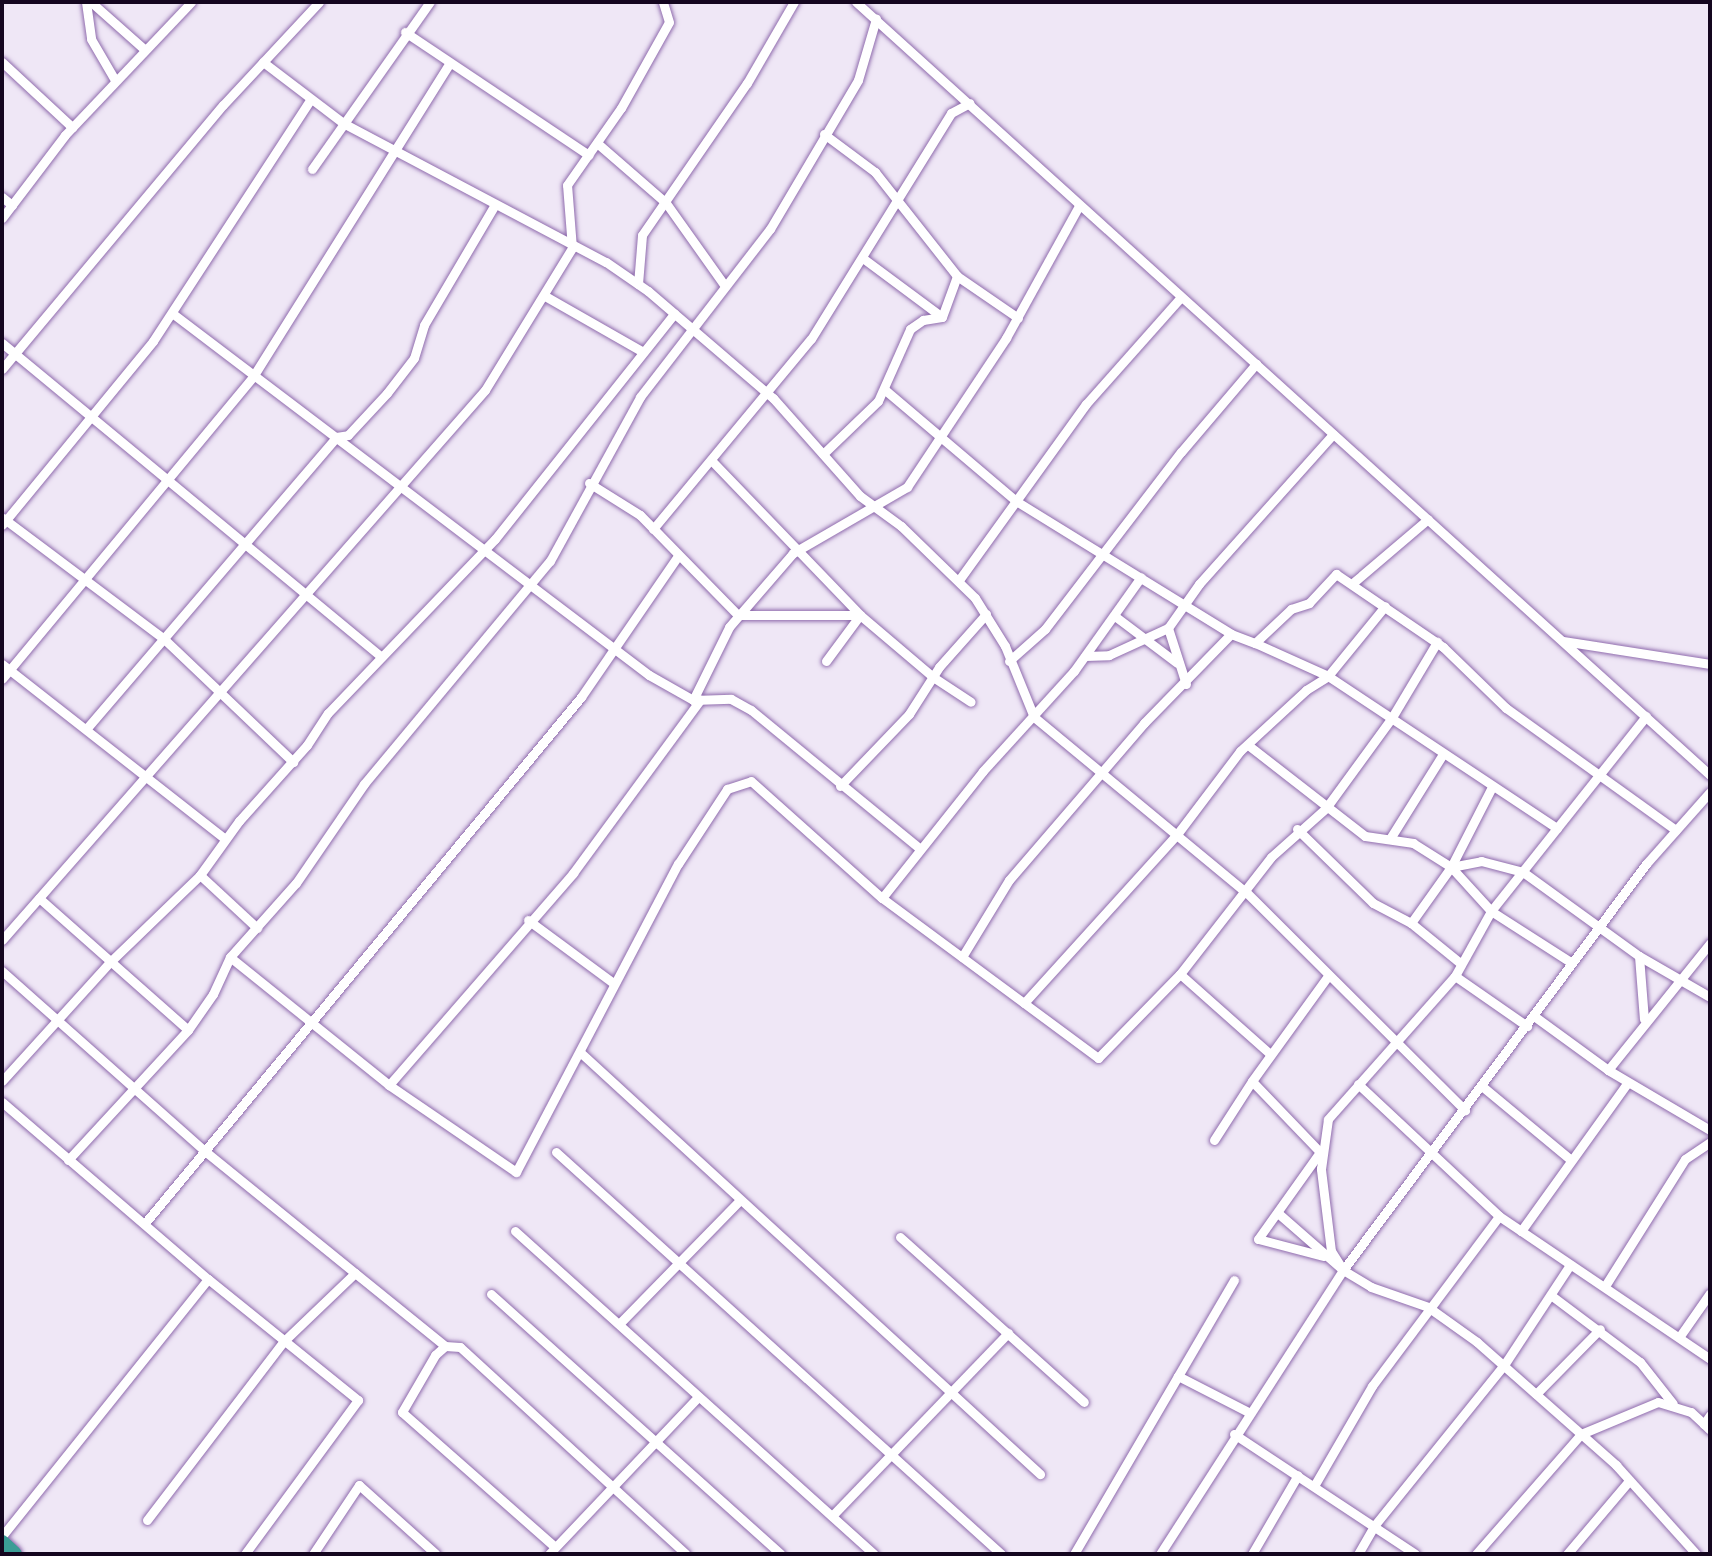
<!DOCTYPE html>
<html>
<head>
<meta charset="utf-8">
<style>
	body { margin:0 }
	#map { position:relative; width:1712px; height:1556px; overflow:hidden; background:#efe7f6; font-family:"DM Sans",sans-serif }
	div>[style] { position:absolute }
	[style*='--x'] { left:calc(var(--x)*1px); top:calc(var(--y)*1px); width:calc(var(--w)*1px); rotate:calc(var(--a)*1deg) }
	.roads { filter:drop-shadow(0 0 2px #8f6bad) drop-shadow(0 0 2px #8f6bad) }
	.street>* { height:9px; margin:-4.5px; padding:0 4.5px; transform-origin:4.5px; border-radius:4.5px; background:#fff }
	.highway>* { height:16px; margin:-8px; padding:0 8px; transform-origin:8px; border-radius:8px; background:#3b9d96 }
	span { translate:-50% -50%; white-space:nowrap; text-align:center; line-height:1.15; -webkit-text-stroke:7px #efe7f6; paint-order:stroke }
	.frame { position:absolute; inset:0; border:4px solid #14061f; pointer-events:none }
</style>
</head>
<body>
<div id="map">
	<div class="roads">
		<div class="street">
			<i style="--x:86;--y:2;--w:37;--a:82"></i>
			<i style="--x:91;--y:39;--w:48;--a:59.7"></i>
			<i style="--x:91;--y:2;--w:71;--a:41.6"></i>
			<i style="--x:856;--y:2;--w:1152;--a:42.15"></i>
			<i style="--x:405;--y:32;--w:221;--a:33.8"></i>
			<i style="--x:2;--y:62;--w:96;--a:42.9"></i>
			<i style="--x:263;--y:62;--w:101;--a:37.3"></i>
			<i style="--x:343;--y:123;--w:297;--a:27.9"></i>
			<i style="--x:606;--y:262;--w:51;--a:34.6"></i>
			<i style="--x:648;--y:291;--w:165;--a:40.6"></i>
			<i style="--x:773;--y:398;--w:131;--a:48.4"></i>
			<i style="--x:860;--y:496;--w:51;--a:36.2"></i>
			<i style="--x:901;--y:526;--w:103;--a:44.2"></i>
			<i style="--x:975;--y:598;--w:57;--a:58"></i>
			<i style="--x:1005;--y:646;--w:77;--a:67.8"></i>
			<i style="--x:1034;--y:717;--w:276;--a:39.6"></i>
			<i style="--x:1247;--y:893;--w:308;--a:44.9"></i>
			<i style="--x:824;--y:134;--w:64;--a:36.7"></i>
			<i style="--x:875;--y:172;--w:132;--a:51.7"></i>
			<i style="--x:957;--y:276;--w:74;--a:34.5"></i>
			<i style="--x:597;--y:143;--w:91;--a:41"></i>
			<i style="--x:666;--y:203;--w:102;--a:54.6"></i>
			<i style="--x:312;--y:169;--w:204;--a:-54.8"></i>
			<i style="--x:2;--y:197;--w:13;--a:39"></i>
			<i style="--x:2;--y:218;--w:104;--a:-52.8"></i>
			<i style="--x:65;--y:135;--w:183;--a:-46.5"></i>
			<i style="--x:864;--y:259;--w:97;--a:36.6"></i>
			<i style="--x:942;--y:317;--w:44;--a:-69.9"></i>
			<i style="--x:638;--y:284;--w:49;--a:-85.3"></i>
			<i style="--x:642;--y:235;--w:185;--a:-55.4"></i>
			<i style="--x:747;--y:83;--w:94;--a:-59.9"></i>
			<i style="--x:545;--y:296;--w:113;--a:29.7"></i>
			<i style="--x:172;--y:313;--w:599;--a:37.2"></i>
			<i style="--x:649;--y:675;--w:51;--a:29.6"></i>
			<i style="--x:693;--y:700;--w:38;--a:-2"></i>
			<i style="--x:731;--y:699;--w:23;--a:29"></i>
			<i style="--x:751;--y:710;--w:217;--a:39.4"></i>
			<i style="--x:2;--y:343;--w:492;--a:39.6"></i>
			<i style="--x:2;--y:369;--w:344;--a:-50.1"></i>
			<i style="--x:223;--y:105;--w:141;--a:-47"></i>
			<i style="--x:884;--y:389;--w:173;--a:40.3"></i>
			<i style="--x:1016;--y:501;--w:253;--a:31.7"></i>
			<i style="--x:823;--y:454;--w:76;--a:-43.9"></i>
			<i style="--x:878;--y:401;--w:79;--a:-66"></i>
			<i style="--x:910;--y:329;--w:16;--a:-35"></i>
			<i style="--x:923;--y:320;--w:19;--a:-9"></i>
			<i style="--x:711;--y:460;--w:215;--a:46.1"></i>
			<i style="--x:860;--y:615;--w:96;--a:40.3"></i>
			<i style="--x:933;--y:677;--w:45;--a:33.3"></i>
			<i style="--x:589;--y:483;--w:60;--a:32.1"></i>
			<i style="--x:640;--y:515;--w:140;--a:45.6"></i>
			<i style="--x:738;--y:615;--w:122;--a:0"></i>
			<i style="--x:3;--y:518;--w:200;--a:36.9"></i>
			<i style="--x:163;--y:638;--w:180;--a:43.6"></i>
			<i style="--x:2;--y:525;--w:238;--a:-50.6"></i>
			<i style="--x:153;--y:341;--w:288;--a:-56.9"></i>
			<i style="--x:653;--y:529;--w:247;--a:-50.3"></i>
			<i style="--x:811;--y:339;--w:266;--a:-58.2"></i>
			<i style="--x:951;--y:113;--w:21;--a:-28"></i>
			<i style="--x:959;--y:580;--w:217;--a:-54.2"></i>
			<i style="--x:1086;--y:404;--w:143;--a:-48.4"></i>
			<i style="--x:1354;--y:582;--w:97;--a:-40.4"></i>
			<i style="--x:1116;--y:617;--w:76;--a:37"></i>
			<i style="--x:1563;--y:641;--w:149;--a:8.9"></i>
			<i style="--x:1255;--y:643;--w:80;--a:24.3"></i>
			<i style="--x:1328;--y:676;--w:90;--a:-50.8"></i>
			<i style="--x:1085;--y:656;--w:24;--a:-2"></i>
			<i style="--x:1109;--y:655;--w:65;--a:-24.6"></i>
			<i style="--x:826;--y:661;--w:57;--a:-53.5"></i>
			<i style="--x:1009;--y:661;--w:48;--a:-41.6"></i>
			<i style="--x:1045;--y:629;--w:223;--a:-52.5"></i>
			<i style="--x:1181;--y:452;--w:116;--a:-49.6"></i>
			<i style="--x:2;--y:664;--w:282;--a:38.1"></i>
			<i style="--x:2;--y:679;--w:395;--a:-50.3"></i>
			<i style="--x:254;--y:375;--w:368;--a:-57.9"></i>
			<i style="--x:1186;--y:684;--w:59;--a:-107.8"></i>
			<i style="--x:1168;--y:628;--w:54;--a:-54.8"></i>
			<i style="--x:1199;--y:584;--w:201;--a:-48.2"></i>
			<i style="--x:693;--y:700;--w:81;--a:-63.7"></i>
			<i style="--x:729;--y:627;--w:98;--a:-49.1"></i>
			<i style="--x:793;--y:553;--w:132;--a:-30.1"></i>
			<i style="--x:907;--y:487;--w:179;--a:-56.4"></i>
			<i style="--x:1006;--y:338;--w:151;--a:-61.1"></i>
			<i style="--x:87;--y:728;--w:383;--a:-49.4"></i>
			<i style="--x:336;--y:437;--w:12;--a:-9"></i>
			<i style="--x:348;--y:435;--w:57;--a:-47.1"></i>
			<i style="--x:387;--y:393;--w:44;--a:-52.4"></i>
			<i style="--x:414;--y:358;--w:34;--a:-73"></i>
			<i style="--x:424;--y:325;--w:138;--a:-59.5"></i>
			<i style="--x:1248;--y:745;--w:148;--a:37.9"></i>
			<i style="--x:1365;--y:836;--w:49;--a:8.3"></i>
			<i style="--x:1413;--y:843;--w:45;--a:32.3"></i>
			<i style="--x:1451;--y:867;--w:31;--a:-11"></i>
			<i style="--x:1481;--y:861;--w:43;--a:14.7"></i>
			<i style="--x:1523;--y:872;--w:143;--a:35.9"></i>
			<i style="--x:1639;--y:956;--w:82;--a:30"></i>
			<i style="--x:840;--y:786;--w:100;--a:-46.2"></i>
			<i style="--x:909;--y:714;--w:56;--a:-57.4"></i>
			<i style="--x:939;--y:667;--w:71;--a:-48.4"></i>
			<i style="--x:1297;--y:829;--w:106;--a:44.2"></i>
			<i style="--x:1373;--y:903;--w:43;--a:27.8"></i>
			<i style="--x:1411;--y:923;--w:63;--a:39.2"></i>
			<i style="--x:1391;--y:837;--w:98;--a:-57.9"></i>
			<i style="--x:1451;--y:867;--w:90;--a:-62.9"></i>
			<i style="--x:200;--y:875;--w:78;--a:42.9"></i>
			<i style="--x:39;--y:898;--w:199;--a:41.5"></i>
			<i style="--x:882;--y:898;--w:162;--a:-51.5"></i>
			<i style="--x:983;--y:771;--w:135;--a:-47.7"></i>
			<i style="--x:1074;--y:671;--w:115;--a:-54.5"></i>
			<i style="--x:528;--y:920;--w:106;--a:36.5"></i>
			<i style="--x:1411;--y:923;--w:69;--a:-54.5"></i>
			<i style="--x:1451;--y:867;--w:59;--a:47.7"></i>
			<i style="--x:1491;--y:911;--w:96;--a:32.7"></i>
			<i style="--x:2;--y:940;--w:732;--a:-48.71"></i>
			<i style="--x:485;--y:390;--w:167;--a:-58.5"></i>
			<i style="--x:572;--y:248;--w:63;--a:-94.5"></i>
			<i style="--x:567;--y:185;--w:94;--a:-55"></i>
			<i style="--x:621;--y:108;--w:98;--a:-60.8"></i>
			<i style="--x:669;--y:22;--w:21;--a:-107"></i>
			<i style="--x:1639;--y:956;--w:63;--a:85.5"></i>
			<i style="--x:230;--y:957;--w:204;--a:38.8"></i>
			<i style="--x:389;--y:1085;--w:154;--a:34.4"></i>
			<i style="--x:516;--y:1172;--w:348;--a:-62.3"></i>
			<i style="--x:678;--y:864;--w:90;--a:-56.8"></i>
			<i style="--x:727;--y:789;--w:25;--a:-18"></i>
			<i style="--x:751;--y:781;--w:176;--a:41.8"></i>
			<i style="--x:882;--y:898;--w:269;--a:36.5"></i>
			<i style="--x:1098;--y:1058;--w:117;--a:-45.7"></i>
			<i style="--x:1180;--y:974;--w:148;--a:-52.1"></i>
			<i style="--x:1271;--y:857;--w:74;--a:-41.7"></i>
			<i style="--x:1326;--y:808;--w:110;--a:-53.9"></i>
			<i style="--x:1391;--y:719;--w:90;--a:-59.1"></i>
			<i style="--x:962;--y:957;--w:90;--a:-58.6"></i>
			<i style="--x:1009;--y:880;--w:207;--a:-49.3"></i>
			<i style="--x:1144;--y:723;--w:124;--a:-45.7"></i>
			<i style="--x:1231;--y:634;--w:26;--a:21"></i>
			<i style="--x:1255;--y:643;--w:50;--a:-43.4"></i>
			<i style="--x:1291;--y:609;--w:19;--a:-18"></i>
			<i style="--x:1309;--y:603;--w:40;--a:-47"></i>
			<i style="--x:1336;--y:574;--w:130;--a:34.3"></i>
			<i style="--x:1443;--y:647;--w:88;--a:44.1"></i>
			<i style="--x:1506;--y:708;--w:209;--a:35.7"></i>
			<i style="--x:2;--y:971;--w:273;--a:41.6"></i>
			<i style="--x:206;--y:1152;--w:192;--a:39.1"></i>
			<i style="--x:1180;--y:974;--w:119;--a:41.6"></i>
			<i style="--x:1455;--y:976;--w:88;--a:34.8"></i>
			<i style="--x:1024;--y:1003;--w:229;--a:-47.8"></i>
			<i style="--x:1178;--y:833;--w:103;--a:-52.9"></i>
			<i style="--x:1240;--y:751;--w:90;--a:-42.7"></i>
			<i style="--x:1306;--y:690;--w:26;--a:-32"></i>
			<i style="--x:1328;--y:676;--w:275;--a:33.6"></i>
			<i style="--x:1534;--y:1016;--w:92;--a:36.1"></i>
			<i style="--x:1608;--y:1070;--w:118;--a:30.5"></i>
			<i style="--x:581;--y:1053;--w:623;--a:42.53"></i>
			<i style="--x:1608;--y:1070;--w:163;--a:-51.2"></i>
			<i style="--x:2;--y:1081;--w:161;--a:-47.8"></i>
			<i style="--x:110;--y:962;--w:125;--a:-44"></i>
			<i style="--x:200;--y:875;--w:67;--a:-54.2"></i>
			<i style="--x:239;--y:821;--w:102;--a:-48.2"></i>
			<i style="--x:307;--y:745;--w:38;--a:-57"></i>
			<i style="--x:328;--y:713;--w:241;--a:-46.2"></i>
			<i style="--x:495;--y:539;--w:288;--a:-51.5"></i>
			<i style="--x:1358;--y:1084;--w:193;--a:43.1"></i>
			<i style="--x:1499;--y:1216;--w:255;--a:34.1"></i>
			<i style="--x:389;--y:1085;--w:281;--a:-49"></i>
			<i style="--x:573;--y:873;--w:215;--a:-53.7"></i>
			<i style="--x:1483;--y:1087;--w:114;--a:39.7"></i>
			<i style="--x:2;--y:1102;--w:272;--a:40.7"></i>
			<i style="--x:208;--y:1279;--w:329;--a:128.7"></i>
			<i style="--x:1214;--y:1140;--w:70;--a:-57.2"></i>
			<i style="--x:556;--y:1152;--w:600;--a:42.09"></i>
			<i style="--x:68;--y:1160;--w:177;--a:-47.3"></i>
			<i style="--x:188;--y:1030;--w:44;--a:-55.2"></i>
			<i style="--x:213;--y:994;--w:41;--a:-65.3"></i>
			<i style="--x:230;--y:957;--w:99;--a:-48.3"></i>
			<i style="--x:296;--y:883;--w:120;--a:-55.5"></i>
			<i style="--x:364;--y:784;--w:290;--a:-50.2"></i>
			<i style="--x:550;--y:561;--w:187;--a:-61.2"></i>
			<i style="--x:640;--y:397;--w:212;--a:-52.3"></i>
			<i style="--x:770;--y:229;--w:173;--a:-59.4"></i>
			<i style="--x:858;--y:80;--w:64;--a:-73.6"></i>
			<i style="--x:1279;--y:1214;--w:85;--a:41.2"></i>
			<i style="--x:1343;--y:1270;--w:33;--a:31"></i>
			<i style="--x:1371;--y:1287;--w:60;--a:19.3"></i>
			<i style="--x:1428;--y:1307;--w:60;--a:35.5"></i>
			<i style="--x:1477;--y:1342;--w:186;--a:41.5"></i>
			<i style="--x:1616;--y:1465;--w:120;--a:48"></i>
			<i style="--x:145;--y:1223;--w:683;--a:-50.34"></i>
			<i style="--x:581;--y:697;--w:171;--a:-55.5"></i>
			<i style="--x:515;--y:1231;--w:483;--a:42"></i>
			<i style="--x:1521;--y:1231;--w:183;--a:-54.3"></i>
			<i style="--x:900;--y:1237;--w:247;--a:41.9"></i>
			<i style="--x:1323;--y:1256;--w:67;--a:-165.3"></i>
			<i style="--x:1258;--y:1239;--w:107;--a:-54.5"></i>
			<i style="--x:1320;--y:1152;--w:98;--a:-133.8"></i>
			<i style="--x:1252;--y:1081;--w:130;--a:-54.1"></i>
			<i style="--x:1343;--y:1270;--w:22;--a:-122"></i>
			<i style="--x:1331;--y:1251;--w:83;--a:-97"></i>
			<i style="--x:1321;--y:1169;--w:50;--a:-82"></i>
			<i style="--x:1328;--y:1119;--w:191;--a:-48.4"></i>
			<i style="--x:1455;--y:976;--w:74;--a:-61"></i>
			<i style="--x:1491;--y:911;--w:249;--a:-51.5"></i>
			<i style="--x:208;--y:1279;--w:193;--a:38.9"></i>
			<i style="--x:358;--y:1400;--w:191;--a:126.3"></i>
			<i style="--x:1605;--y:1286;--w:150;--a:-57.8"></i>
			<i style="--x:1685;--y:1159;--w:30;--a:-34"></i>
			<i style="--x:491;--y:1294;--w:389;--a:41.9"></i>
			<i style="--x:1552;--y:1296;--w:110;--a:36.9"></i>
			<i style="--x:1640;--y:1362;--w:53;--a:51.8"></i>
			<i style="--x:619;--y:1324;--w:170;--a:-45.7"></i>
			<i style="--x:1680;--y:1336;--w:52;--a:-55.1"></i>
			<i style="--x:1178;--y:1376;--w:111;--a:-59.7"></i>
			<i style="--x:1536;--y:1394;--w:91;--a:-45.4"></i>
			<i style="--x:1710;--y:1415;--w:11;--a:124"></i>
			<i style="--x:1704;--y:1424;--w:8;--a:45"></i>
			<i style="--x:1234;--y:1434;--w:217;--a:33.5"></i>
			<i style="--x:1314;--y:1486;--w:116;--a:-59.9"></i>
			<i style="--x:1372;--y:1386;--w:212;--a:-53.2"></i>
			<i style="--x:832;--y:1516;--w:254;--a:-46.1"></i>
			<i style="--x:147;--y:1520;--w:225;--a:-52.6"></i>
			<i style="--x:284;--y:1341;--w:98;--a:-43.8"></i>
			<i style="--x:355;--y:1273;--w:116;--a:39"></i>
			<i style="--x:555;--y:1547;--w:204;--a:-138.6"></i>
			<i style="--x:402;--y:1412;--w:66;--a:-59.9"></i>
			<i style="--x:435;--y:1355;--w:13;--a:-42"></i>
			<i style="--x:445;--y:1346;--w:15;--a:4"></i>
			<i style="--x:460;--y:1347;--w:306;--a:42.5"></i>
			<i style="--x:313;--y:1554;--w:83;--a:-56.3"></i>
			<i style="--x:359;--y:1485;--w:103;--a:41.9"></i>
			<i style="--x:549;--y:1554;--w:216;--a:-46.5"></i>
			<i style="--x:1074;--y:1554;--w:206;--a:-59.7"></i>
			<i style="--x:1178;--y:1376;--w:79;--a:27.2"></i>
			<i style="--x:1160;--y:1554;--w:338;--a:-57.2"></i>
			<i style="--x:1343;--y:1270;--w:507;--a:-53.27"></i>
			<i style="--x:1646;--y:864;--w:96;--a:-48.4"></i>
			<i style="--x:1252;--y:1554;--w:91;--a:-59.8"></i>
			<i style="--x:1358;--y:1554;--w:32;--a:-60"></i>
			<i style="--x:1374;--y:1526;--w:207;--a:-51.1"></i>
			<i style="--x:1504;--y:1365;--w:120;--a:-56.6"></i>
			<i style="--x:1476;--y:1554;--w:159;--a:-48.8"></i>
			<i style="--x:1581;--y:1434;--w:83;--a:-22.6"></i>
			<i style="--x:1658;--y:1402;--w:34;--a:17"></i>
			<i style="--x:1691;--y:1412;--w:18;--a:43"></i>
			<i style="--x:1567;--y:1554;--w:96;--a:-49.7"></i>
		</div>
		<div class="highway">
			<i style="--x:2;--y:1543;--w:16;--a:43"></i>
		</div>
	</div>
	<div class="frame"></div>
</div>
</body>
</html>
